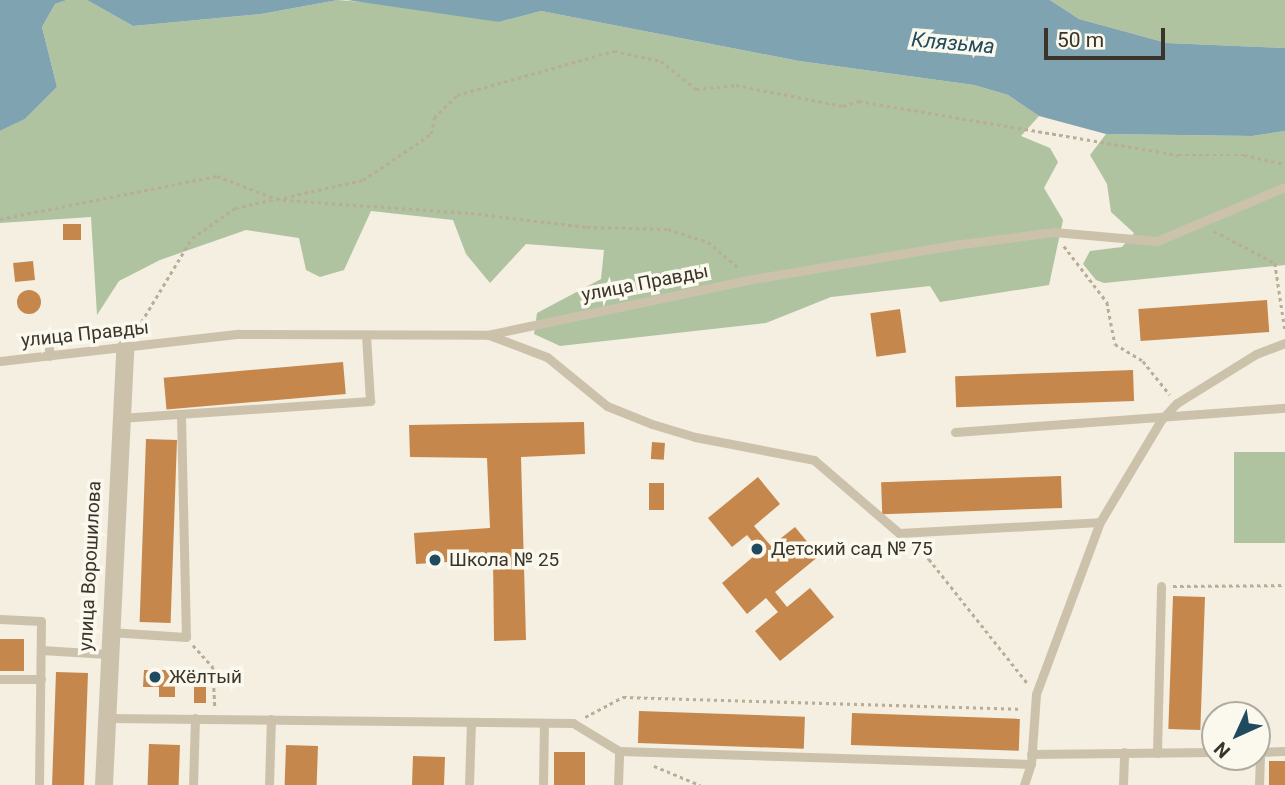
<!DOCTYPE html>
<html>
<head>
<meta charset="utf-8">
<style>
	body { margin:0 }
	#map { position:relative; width:1285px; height:785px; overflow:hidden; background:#f4efe1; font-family:Roboto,sans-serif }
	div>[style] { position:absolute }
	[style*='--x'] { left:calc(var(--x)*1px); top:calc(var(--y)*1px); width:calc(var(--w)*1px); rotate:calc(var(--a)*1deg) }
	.green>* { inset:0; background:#afc3a0; transform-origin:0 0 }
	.water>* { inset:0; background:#7fa3b1 }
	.building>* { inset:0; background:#c6874d; transform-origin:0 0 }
	.round { border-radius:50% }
	.path>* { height:2.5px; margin-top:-1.25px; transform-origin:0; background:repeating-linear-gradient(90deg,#b8ad96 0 3.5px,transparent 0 7px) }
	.lane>* { height:9px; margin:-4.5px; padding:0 4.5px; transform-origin:4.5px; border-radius:4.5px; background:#ccc2ac }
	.street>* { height:18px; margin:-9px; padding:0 9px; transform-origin:9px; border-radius:9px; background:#ccc2ac }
	.dots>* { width:19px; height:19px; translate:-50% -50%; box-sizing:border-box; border:4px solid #fbf8ee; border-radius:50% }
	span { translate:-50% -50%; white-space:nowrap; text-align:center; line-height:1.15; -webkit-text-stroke:7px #fbf8ee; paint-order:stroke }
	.street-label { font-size:19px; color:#3a342b }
	.poi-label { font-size:19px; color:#3a342b }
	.left { translate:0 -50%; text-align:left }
	.water-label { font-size:21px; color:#204a5d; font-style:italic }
	.north { position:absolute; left:1201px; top:701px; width:70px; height:70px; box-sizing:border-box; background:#fbf8ee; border:2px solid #aeaaa0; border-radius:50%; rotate:225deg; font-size:19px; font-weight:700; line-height:28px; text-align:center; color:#3a342b }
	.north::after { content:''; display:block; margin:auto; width:24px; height:32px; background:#204a5d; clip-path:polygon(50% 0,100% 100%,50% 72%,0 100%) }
	.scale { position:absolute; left:1044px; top:28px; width:121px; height:32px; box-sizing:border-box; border:4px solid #3a342b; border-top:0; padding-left:9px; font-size:21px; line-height:24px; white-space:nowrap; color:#3a342b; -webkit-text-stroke:5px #fbf8ee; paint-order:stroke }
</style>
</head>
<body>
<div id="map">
	<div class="green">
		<i style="clip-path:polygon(67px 0,87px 0,133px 26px,261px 14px,338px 0,412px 6px,499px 22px,541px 11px,799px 61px,974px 85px,1008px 95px,1039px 116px,1021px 136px,1050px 148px,1058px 162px,1044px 188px,1063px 220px,1049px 285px,940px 302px,930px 286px,831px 297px,766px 323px,560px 346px,534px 334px,537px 313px,601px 279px,604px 250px,526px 244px,490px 283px,466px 254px,453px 220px,371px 211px,344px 270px,320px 277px,306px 270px,299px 238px,246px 230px,160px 260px,119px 281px,97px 315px,91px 217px,0 223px,0 131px,25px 119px,57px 87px,42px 27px,55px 4px)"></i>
		<i style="clip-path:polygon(1050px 0,1285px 0,1285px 48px,1167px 43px,1079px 19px)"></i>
		<i style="clip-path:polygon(1285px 131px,1285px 265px,1104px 283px,1096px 280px,1083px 264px,1090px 251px,1122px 247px,1134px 233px,1111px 212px,1107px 184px,1090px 155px,1106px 134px,1252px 136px)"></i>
		<i style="left:1285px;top:452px;width:91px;height:51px;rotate:90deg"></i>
	</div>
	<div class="water">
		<i style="clip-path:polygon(0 0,67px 0,55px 4px,42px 27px,57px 87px,25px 119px,0 131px)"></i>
		<i style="clip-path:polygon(87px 0,338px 0,261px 14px,133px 26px)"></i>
		<i style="clip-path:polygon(347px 0,1050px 0,1079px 19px,1167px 43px,1285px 48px,1285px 131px,1252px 136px,1106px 134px,1039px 116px,1008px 95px,974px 85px,799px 61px,541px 11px,499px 22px)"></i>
	</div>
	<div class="building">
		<i style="left:63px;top:224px;width:18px;height:16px"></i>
		<i style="left:33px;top:261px;width:19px;height:20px;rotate:84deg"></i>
		<i class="round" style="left:17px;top:290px;width:24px;height:24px"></i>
		<i style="left:1267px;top:300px;width:32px;height:129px;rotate:86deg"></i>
		<i style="left:900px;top:309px;width:44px;height:30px;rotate:82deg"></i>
		<i style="left:343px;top:362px;width:32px;height:180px;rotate:85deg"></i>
		<i style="left:1133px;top:370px;width:31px;height:178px;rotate:88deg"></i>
		<i style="clip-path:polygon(584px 422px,585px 454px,521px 457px,526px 640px,494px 641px,493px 559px,416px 564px,414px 533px,490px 528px,487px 458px,410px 457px,409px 425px)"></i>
		<i style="left:146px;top:439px;width:31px;height:183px;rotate:2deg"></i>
		<i style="left:652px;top:442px;width:13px;height:17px;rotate:4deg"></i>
		<i style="left:1061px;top:476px;width:32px;height:180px;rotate:88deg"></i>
		<i style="clip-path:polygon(758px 477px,780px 504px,754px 526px,771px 546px,795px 527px,819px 556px,775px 592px,787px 607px,810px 588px,834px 617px,780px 661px,755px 631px,778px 612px,766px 598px,747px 614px,722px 583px,760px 551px,747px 535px,732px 547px,708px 518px)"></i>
		<i style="left:649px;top:483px;width:15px;height:27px"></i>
		<i style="left:1173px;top:596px;width:32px;height:133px;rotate:2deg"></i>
		<i style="left:0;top:639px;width:24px;height:32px"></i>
		<i style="clip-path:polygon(144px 670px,175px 670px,175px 697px,159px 697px,159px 687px,143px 687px)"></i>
		<i style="left:56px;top:672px;width:32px;height:113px;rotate:2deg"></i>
		<i style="left:194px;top:687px;width:12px;height:16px"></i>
		<i style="left:639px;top:711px;width:166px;height:32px;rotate:2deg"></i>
		<i style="left:852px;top:713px;width:168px;height:32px;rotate:2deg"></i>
		<i style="left:149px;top:744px;width:31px;height:41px;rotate:2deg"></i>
		<i style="left:286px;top:745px;width:32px;height:40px;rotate:2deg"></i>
		<i style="left:554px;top:752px;width:31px;height:33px"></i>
		<i style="left:413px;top:756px;width:32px;height:29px;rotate:2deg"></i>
		<i style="left:1269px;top:761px;width:16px;height:24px"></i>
	</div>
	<div class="path">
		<i style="--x:283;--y:200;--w:188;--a:4"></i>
		<i style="--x:471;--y:213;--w:117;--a:6.9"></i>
		<i style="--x:587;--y:227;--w:81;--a:1.4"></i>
		<i style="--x:668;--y:229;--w:42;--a:18"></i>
		<i style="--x:708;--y:242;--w:40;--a:40"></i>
		<i style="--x:0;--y:219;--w:221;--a:-11.2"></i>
		<i style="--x:217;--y:176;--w:64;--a:21"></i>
		<i style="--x:277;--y:199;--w:88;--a:-12.5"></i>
		<i style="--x:363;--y:180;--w:82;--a:-34.1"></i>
		<i style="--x:431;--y:134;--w:16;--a:-79"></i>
		<i style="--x:434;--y:118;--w:33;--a:-45"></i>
		<i style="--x:457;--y:95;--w:163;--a:-15.7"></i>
		<i style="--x:614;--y:51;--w:48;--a:12"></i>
		<i style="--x:661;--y:61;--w:45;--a:38.7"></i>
		<i style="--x:696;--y:89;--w:40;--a:-5.7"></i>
		<i style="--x:736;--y:85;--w:109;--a:11.1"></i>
		<i style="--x:843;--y:106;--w:17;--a:-17"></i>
		<i style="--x:859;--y:101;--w:324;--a:9.6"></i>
		<i style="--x:1178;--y:155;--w:66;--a:0"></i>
		<i style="--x:1244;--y:155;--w:42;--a:12.4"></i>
		<i style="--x:1214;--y:231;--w:69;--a:27.7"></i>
		<i style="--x:1275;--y:263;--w:68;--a:81.5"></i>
		<i style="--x:1064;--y:246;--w:71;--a:52.5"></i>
		<i style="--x:1107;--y:302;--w:43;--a:79.2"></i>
		<i style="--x:1115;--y:344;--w:33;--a:31"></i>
		<i style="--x:1143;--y:361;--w:43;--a:51.5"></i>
		<i style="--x:134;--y:334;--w:112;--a:-58.9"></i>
		<i style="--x:192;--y:238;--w:52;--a:-34.9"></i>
		<i style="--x:235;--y:208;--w:42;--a:-12.4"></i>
		<i style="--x:912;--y:544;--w:23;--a:41"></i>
		<i style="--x:929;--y:559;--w:159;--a:51.6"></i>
		<i style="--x:1173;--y:586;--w:112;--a:-0.5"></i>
		<i style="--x:193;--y:645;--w:30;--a:48"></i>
		<i style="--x:213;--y:667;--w:40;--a:87.1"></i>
		<i style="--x:585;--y:717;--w:43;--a:-27.8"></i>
		<i style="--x:623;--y:697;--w:398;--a:1.7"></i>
		<i style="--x:654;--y:766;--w:50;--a:22.4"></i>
	</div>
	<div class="lane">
		<i style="--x:489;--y:335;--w:62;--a:20.8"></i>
		<i style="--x:547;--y:357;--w:77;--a:39.2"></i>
		<i style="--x:607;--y:406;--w:48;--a:21.8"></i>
		<i style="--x:652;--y:424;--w:45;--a:16.8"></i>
		<i style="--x:695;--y:437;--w:121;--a:10.9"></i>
		<i style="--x:814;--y:460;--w:112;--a:40.7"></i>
		<i style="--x:899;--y:533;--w:201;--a:-3.1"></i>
		<i style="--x:48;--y:342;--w:14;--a:82"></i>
		<i style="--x:0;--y:361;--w:240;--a:-6.5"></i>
		<i style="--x:238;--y:334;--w:249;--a:0.2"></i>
		<i style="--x:487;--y:335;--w:272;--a:-11.9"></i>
		<i style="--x:753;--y:279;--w:204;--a:-9.6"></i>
		<i style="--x:954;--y:245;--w:101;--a:-7.4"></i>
		<i style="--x:1054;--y:232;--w:103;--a:5"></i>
		<i style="--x:1157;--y:241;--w:139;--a:-22.9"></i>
		<i style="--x:120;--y:418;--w:251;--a:-3.9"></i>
		<i style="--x:370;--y:401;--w:65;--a:-93.5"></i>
		<i style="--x:955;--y:432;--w:331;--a:-4.2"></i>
		<i style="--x:0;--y:619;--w:41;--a:2.8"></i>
		<i style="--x:41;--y:621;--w:164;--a:90.7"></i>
		<i style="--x:109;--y:632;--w:77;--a:3.7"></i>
		<i style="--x:186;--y:637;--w:221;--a:-91.3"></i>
		<i style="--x:41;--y:650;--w:66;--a:3.5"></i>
		<i style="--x:0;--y:679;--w:41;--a:0"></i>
		<i style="--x:106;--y:718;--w:467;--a:0.6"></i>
		<i style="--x:573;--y:723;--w:54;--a:31.3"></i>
		<i style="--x:619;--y:751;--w:412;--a:1.8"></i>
		<i style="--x:1257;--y:752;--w:28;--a:-2"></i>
		<i style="--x:1157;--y:753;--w:167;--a:-88.6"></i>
		<i style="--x:1031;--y:754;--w:184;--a:-0.6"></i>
		<i style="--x:193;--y:785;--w:67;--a:-88.3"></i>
		<i style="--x:269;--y:785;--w:66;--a:-88.3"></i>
		<i style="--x:469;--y:785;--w:63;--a:-88.2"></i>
		<i style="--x:543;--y:785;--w:62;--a:-89.1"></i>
		<i style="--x:618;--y:785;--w:34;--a:-88"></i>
		<i style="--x:1024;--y:785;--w:22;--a:-72"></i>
		<i style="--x:1031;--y:764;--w:70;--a:-85.9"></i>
		<i style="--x:1036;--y:694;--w:184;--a:-69.6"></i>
		<i style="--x:1100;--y:522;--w:119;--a:-59.1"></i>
		<i style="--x:1161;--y:420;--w:23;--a:-47"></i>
		<i style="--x:1177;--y:403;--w:93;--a:-31.8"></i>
		<i style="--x:1256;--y:354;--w:31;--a:-21"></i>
		<i style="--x:1123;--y:785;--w:33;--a:-88"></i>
		<i style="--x:1259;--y:785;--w:33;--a:-88"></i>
	</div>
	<div class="street">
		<i style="--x:104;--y:785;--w:437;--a:-87.2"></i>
	</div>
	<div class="dots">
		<i style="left:757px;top:549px;background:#204a5d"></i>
		<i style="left:435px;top:560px;background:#204a5d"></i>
		<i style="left:155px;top:677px;background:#204a5d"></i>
	</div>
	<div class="street-label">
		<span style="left:645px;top:283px;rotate:-11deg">улица Правды</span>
		<span style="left:85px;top:334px;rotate:-6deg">улица Правды</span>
		<span style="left:90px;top:566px;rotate:-87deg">улица Ворошилова</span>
	</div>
	<div class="poi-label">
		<span class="left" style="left:771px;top:549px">Детский сад № 75</span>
		<span class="left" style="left:449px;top:560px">Школа № 25</span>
		<span class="left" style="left:169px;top:677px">Жёлтый</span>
	</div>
	<div class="water-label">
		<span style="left:953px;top:43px;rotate:5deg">Клязьма</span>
	</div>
	<div class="north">N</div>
	<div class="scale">50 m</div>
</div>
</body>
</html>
